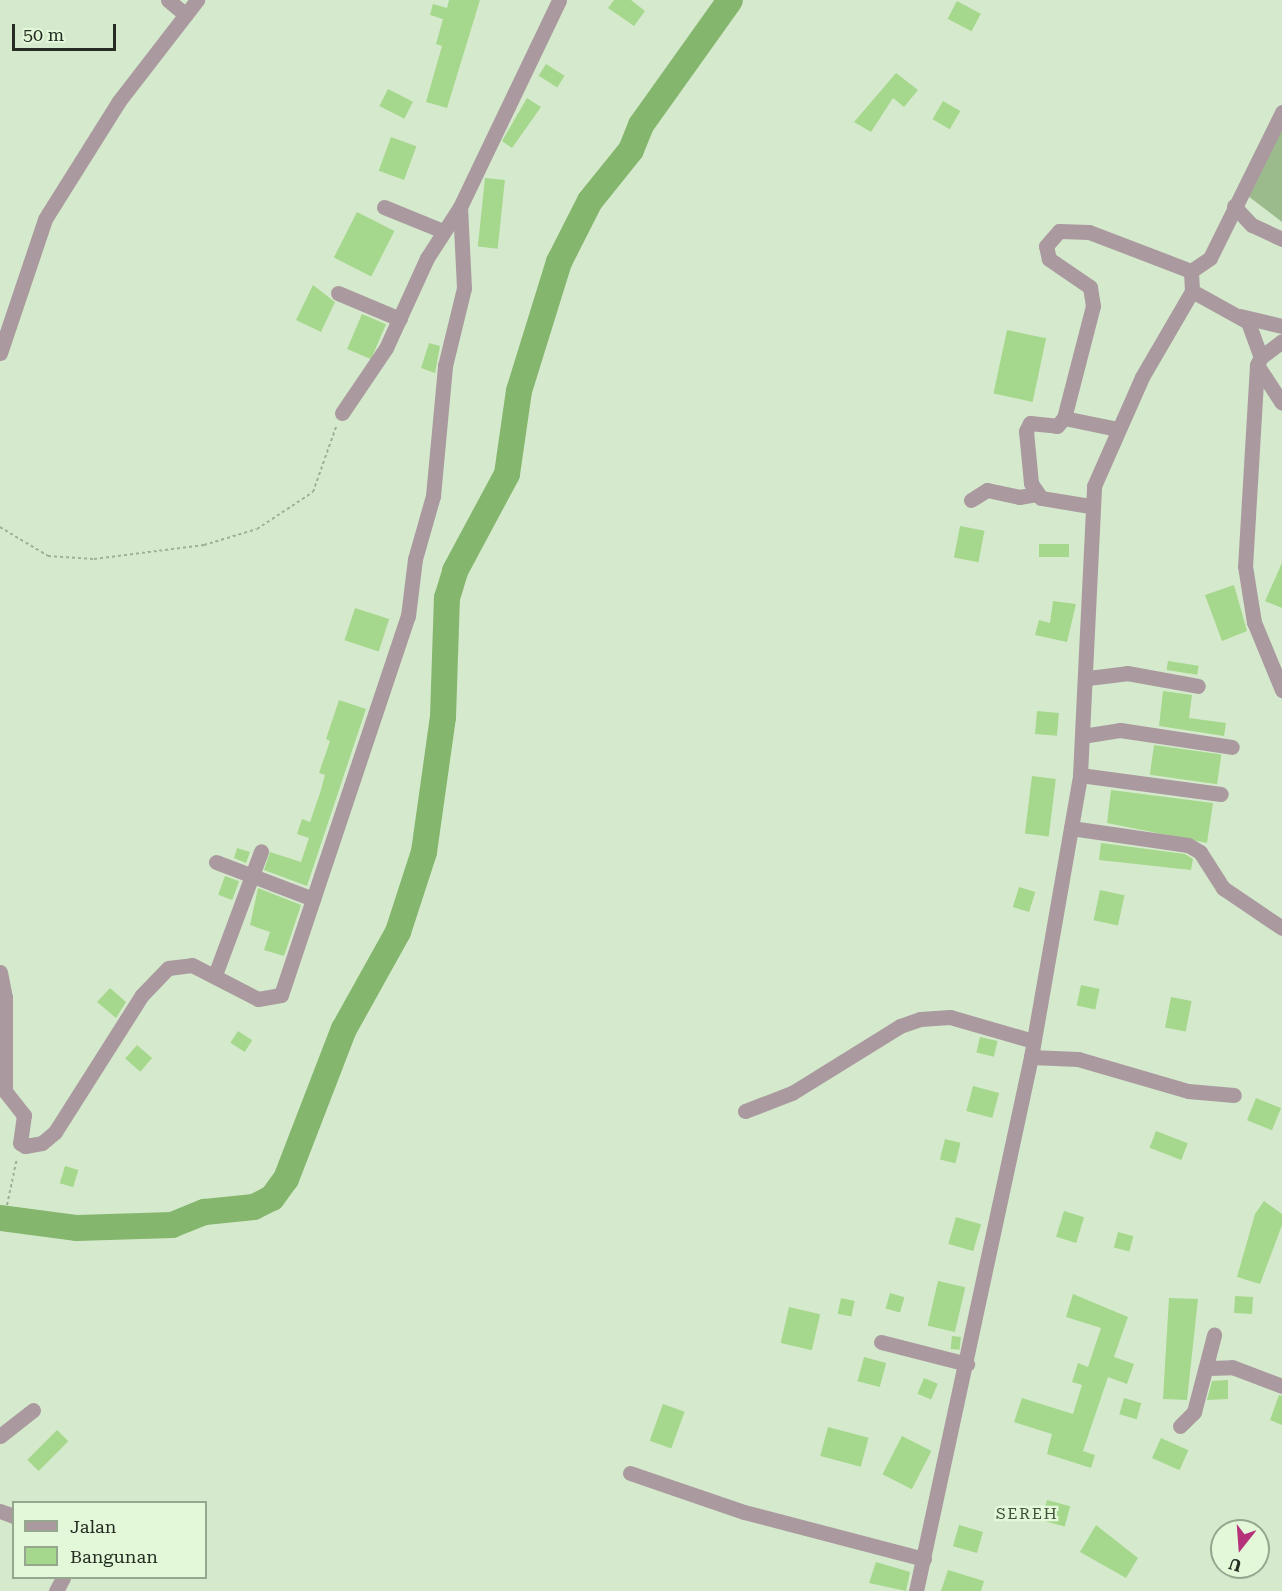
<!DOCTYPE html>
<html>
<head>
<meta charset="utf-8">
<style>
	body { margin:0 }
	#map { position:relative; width:1282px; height:1591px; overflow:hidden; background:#d5eacc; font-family:"Roboto Serif",serif }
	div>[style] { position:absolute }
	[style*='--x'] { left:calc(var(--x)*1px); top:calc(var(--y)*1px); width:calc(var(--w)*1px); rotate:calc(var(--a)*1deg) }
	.green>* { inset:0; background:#9bbb8d }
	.river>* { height:26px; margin:-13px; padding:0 13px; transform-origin:13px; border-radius:13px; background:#84b66d }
	.building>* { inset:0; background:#a5d88d; transform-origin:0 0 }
	.path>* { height:2px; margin-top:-1px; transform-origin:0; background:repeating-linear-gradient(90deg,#9fb098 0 3px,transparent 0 6px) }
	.minor>* { height:15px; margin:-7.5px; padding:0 7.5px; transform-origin:7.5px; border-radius:7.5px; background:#aa9aa0 }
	span { translate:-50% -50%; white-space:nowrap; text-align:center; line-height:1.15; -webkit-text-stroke:4.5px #e2f8d9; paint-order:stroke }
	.neighbourhood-label { font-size:16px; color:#42543b; letter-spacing:1.5px }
	.legend { position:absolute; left:12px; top:1501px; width:195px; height:78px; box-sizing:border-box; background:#e2f8d9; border:2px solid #96a790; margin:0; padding:8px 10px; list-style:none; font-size:18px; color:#252d22 }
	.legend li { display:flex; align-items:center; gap:12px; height:30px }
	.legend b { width:30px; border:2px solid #96a790 }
	.north { position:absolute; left:1210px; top:1519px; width:60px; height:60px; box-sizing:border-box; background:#e2f8d9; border:2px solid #96a790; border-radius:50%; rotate:197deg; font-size:16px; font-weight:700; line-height:24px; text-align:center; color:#252d22 }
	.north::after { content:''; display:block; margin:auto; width:21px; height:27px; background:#b53179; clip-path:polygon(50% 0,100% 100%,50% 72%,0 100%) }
	.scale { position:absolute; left:12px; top:24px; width:104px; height:27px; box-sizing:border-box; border:3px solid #252d22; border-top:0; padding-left:8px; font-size:18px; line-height:21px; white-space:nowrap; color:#252d22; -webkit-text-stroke:4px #e2f8d9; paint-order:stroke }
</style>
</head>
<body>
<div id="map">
	<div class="green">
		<i style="clip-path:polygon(1282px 125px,1282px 222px,1248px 196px)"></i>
	</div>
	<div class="river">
		<i style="--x:0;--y:1218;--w:78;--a:7.4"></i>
		<i style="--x:77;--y:1228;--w:95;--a:-1.8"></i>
		<i style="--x:172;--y:1225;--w:35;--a:-22"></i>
		<i style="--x:205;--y:1212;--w:49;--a:-5.8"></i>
		<i style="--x:254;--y:1207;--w:20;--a:-27"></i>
		<i style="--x:272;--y:1198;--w:24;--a:-54"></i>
		<i style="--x:286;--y:1179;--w:161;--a:-68.9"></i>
		<i style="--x:344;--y:1029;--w:111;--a:-60.9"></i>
		<i style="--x:398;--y:932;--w:84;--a:-72"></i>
		<i style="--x:424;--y:852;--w:136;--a:-82"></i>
		<i style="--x:443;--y:717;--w:119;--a:-88.1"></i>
		<i style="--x:447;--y:598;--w:28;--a:-73"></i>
		<i style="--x:455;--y:571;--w:110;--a:-61.8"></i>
		<i style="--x:507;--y:474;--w:84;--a:-81.8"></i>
		<i style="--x:519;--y:391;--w:135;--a:-72.8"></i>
		<i style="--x:559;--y:262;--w:68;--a:-63.1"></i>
		<i style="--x:590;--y:201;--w:65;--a:-51.2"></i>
		<i style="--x:631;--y:150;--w:27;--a:-68"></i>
		<i style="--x:641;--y:125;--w:153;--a:-54.5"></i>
	</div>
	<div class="building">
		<i style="clip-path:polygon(449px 0,480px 0,447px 108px,426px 102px,442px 46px,436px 44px,443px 19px,430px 15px,433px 4px,447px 8px)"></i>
		<i style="clip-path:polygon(614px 0,631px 0,645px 11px,634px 26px,608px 8px)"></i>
		<i style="left:957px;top:1px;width:27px;height:20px;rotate:28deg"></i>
		<i style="left:546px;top:64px;width:22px;height:14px;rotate:32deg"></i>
		<i style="clip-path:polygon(896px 73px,918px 90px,904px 107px,893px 98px,871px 132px,854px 122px)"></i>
		<i style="left:388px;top:89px;width:28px;height:19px;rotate:27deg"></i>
		<i style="clip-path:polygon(527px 98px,541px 107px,512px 148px,502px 141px)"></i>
		<i style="left:943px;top:101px;width:20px;height:21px;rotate:30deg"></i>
		<i style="left:391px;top:137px;width:27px;height:36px;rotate:20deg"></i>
		<i style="left:485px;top:178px;width:20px;height:69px;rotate:6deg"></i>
		<i style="left:357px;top:212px;width:42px;height:51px;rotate:27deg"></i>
		<i style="clip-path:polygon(313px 285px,335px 302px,321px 332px,296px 320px)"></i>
		<i style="left:362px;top:314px;width:26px;height:38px;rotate:23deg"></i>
		<i style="left:1007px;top:330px;width:40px;height:65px;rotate:12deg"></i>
		<i style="clip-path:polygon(429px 343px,440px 346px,435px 373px,421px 368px)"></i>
		<i style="left:960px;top:526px;width:25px;height:32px;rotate:11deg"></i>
		<i style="left:1039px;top:544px;width:30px;height:13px"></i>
		<i style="clip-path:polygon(1282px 563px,1282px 608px,1265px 601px)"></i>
		<i style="clip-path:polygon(1234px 585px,1247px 631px,1222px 641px,1205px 595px)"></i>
		<i style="clip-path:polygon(1053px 601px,1076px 604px,1067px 642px,1035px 635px,1039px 620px,1050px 623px)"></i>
		<i style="left:355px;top:608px;width:36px;height:34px;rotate:18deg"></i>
		<i style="left:1168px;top:661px;width:31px;height:9px;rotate:9deg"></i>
		<i style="clip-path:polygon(1163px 691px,1192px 695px,1189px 718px,1226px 723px,1224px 736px,1159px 726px)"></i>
		<i style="clip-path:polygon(339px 700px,366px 709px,307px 886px,264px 870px,270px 852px,301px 862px,309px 838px,297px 834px,302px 819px,310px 822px,320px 793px,325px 775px,319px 773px,330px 741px,326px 739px)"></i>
		<i style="left:1037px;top:711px;width:22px;height:23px;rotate:5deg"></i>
		<i style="left:1154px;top:745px;width:68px;height:30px;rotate:8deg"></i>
		<i style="left:1032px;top:776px;width:24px;height:58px;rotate:7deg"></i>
		<i style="clip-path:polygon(1111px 790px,1213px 803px,1207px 843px,1107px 823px)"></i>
		<i style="clip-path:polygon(1101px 843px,1185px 854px,1193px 859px,1191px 870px,1099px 860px)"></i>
		<i style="clip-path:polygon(237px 848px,250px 852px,246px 863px,234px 858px)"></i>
		<i style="left:225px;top:876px;width:15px;height:20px;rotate:20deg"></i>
		<i style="left:1019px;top:887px;width:17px;height:21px;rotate:17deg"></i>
		<i style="clip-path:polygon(258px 888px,301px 905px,284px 956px,264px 950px,270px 932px,250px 925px)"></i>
		<i style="left:1100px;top:890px;width:25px;height:31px;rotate:12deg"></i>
		<i style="left:1081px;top:985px;width:19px;height:21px;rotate:12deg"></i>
		<i style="clip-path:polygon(110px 988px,126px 1002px,116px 1018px,97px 1002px)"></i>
		<i style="left:1171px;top:997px;width:21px;height:31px;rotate:11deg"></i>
		<i style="left:238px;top:1031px;width:17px;height:14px;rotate:33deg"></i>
		<i style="left:980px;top:1037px;width:18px;height:16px;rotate:13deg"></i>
		<i style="left:137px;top:1045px;width:20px;height:18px;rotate:41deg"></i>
		<i style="left:973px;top:1086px;width:27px;height:26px;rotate:15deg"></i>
		<i style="left:1256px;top:1098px;width:27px;height:24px;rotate:22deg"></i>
		<i style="left:1156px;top:1131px;width:34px;height:18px;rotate:21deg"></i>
		<i style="left:945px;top:1139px;width:16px;height:21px;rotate:14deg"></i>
		<i style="left:65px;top:1166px;width:14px;height:18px;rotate:17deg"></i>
		<i style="clip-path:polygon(1264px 1201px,1282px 1214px,1282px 1225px,1260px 1284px,1237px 1277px,1255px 1214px)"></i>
		<i style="left:1064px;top:1211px;width:21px;height:27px;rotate:17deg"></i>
		<i style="left:956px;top:1217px;width:26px;height:28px;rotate:16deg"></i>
		<i style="left:1118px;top:1232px;width:16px;height:16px;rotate:15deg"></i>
		<i style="left:938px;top:1281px;width:28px;height:46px;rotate:13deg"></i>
		<i style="left:890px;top:1293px;width:15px;height:16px;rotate:16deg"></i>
		<i style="clip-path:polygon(1073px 1294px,1128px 1317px,1114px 1357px,1134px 1364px,1127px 1384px,1108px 1377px,1083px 1451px,1095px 1455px,1091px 1468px,1047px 1454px,1052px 1434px,1014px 1422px,1022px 1398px,1073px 1414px,1082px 1385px,1072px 1382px,1078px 1363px,1088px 1367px,1101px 1328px,1066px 1317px)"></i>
		<i style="left:1235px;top:1296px;width:18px;height:17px;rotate:3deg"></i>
		<i style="left:841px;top:1298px;width:14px;height:16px;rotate:12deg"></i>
		<i style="clip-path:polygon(1169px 1298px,1198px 1299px,1187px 1400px,1163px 1399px)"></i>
		<i style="left:789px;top:1307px;width:32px;height:37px;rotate:13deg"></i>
		<i style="left:952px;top:1336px;width:9px;height:13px;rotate:6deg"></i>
		<i style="left:864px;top:1357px;width:23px;height:25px;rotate:15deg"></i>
		<i style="left:924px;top:1378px;width:15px;height:17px;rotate:23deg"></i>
		<i style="clip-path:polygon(1228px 1380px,1228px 1399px,1207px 1400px,1212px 1381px)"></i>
		<i style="clip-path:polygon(1279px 1395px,1282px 1396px,1282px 1425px,1270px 1420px)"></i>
		<i style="left:1124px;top:1398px;width:18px;height:17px;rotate:16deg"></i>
		<i style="left:663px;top:1404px;width:23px;height:39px;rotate:20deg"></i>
		<i style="left:828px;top:1427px;width:42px;height:30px;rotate:15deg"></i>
		<i style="left:57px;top:1430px;width:16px;height:42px;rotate:45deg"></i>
		<i style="left:902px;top:1436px;width:33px;height:43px;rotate:27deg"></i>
		<i style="left:1161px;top:1438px;width:30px;height:22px;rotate:24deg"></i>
		<i style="left:1047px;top:1500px;width:24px;height:21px;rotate:15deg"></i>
		<i style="left:959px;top:1525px;width:25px;height:22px;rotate:16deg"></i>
		<i style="clip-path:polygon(1096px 1525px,1138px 1558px,1126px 1578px,1080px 1552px)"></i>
		<i style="clip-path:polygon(876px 1562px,910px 1572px,906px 1591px,869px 1583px)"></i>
		<i style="clip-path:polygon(948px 1570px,984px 1581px,981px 1591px,941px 1591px)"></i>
	</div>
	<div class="path">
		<i style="--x:0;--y:527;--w:56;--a:31.1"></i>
		<i style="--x:48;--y:556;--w:46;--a:3.7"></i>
		<i style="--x:94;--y:559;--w:111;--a:-7.3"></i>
		<i style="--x:204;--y:545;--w:55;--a:-16.8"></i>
		<i style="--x:257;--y:529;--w:67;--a:-33.5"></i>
		<i style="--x:313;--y:492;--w:69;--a:-70.5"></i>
		<i style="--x:7;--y:1205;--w:48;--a:-78"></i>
	</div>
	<div class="minor">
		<i style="--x:168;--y:0;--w:23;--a:40"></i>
		<i style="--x:1234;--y:206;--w:26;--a:47"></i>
		<i style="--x:1252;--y:225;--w:33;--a:25"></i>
		<i style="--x:384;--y:207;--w:64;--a:22.1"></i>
		<i style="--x:1192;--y:291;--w:64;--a:29"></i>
		<i style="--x:1248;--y:322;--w:37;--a:70"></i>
		<i style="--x:1261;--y:357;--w:9;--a:117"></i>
		<i style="--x:1257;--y:365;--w:45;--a:56.7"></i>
		<i style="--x:338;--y:293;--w:67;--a:22.8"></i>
		<i style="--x:1240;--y:316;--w:43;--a:13.4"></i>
		<i style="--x:0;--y:353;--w:141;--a:-71.4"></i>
		<i style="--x:45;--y:219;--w:139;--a:-57.9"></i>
		<i style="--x:119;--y:101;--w:128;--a:-52.3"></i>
		<i style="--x:1261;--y:357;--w:26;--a:-37"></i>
		<i style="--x:1257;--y:365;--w:201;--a:93.4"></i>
		<i style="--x:1245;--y:566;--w:57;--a:80.9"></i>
		<i style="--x:1254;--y:622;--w:74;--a:67.6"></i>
		<i style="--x:342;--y:413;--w:78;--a:-55.9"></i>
		<i style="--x:386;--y:348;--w:99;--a:-65.5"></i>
		<i style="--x:427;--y:258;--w:61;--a:-57.1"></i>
		<i style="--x:1064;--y:418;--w:54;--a:11.7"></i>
		<i style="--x:971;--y:500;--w:19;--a:-32"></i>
		<i style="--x:987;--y:490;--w:33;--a:12"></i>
		<i style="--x:1019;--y:497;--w:18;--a:-9"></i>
		<i style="--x:1090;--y:506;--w:50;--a:-170.7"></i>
		<i style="--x:1041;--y:498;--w:18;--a:-124"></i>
		<i style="--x:1031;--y:483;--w:52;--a:-95.5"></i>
		<i style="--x:1026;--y:431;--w:9;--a:-63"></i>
		<i style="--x:1030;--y:423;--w:27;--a:6"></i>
		<i style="--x:1057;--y:426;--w:11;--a:-49"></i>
		<i style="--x:1064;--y:418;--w:116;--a:-75.5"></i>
		<i style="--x:1093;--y:306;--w:19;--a:-99"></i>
		<i style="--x:1090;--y:287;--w:50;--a:-145.7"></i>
		<i style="--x:1049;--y:259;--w:13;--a:-103"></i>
		<i style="--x:1046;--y:246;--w:20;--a:-49"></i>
		<i style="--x:1059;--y:231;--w:30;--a:2"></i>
		<i style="--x:1089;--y:232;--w:109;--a:20.9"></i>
		<i style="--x:1088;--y:678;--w:39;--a:-7"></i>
		<i style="--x:1127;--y:673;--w:72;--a:10.4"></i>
		<i style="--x:1082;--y:736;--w:38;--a:-9"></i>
		<i style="--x:1120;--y:730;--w:113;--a:8.6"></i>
		<i style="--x:1080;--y:775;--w:142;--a:7.7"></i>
		<i style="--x:1071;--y:828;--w:118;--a:8.3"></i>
		<i style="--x:1188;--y:845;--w:14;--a:30"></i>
		<i style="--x:1200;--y:852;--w:43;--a:57.4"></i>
		<i style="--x:1223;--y:888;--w:71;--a:34.1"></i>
		<i style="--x:216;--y:862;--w:104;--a:20.9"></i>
		<i style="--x:0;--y:972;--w:25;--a:79"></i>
		<i style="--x:5;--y:997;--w:94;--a:90"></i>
		<i style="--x:5;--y:1091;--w:31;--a:52"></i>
		<i style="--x:24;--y:1115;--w:28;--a:98"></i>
		<i style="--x:20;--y:1143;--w:6;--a:31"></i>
		<i style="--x:25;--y:1146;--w:17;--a:-10"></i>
		<i style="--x:42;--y:1143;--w:17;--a:-40"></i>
		<i style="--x:55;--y:1132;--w:162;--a:-57.6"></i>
		<i style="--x:142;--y:995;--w:37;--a:-46"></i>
		<i style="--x:168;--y:968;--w:24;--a:-7"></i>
		<i style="--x:192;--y:965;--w:74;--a:27.3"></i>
		<i style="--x:258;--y:999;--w:23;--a:-10"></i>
		<i style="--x:281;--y:995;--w:400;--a:-71.5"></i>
		<i style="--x:408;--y:616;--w:57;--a:-83"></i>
		<i style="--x:415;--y:559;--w:66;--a:-74.1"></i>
		<i style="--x:433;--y:496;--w:131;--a:-84.7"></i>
		<i style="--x:445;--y:366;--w:80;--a:-76.3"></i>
		<i style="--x:464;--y:288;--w:81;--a:-92.8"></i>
		<i style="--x:460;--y:207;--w:229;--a:-64.4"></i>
		<i style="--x:215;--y:975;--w:132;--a:-69.6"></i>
		<i style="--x:1031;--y:1057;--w:47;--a:2.4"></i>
		<i style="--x:1078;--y:1059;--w:115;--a:16.2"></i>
		<i style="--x:1188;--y:1091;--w:46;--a:5"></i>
		<i style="--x:745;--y:1111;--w:50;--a:-21"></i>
		<i style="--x:792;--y:1093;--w:127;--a:-31.8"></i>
		<i style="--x:900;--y:1026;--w:21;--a:-19"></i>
		<i style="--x:920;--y:1019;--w:30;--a:-4"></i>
		<i style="--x:950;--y:1017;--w:86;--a:16.1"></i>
		<i style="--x:881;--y:1342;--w:89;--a:14.3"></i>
		<i style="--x:1209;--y:1368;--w:23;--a:-2"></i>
		<i style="--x:1232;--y:1367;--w:53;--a:20.8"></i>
		<i style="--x:1180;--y:1426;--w:20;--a:-45"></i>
		<i style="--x:1194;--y:1412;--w:80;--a:-75.4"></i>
		<i style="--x:0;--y:1436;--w:42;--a:-38.2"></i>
		<i style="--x:630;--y:1473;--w:120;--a:18.9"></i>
		<i style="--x:744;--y:1512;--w:186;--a:14.6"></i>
		<i style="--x:0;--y:1511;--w:15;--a:20"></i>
		<i style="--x:56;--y:1591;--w:15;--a:-62"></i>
		<i style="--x:916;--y:1591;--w:546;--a:-77.85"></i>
		<i style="--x:1031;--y:1057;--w:286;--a:-80.1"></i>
		<i style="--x:1080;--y:775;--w:289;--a:-87.2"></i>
		<i style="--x:1094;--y:486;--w:119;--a:-66.2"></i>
		<i style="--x:1142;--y:377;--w:99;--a:-59.8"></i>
		<i style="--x:1192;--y:291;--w:20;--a:-93"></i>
		<i style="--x:1191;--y:271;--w:23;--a:-34"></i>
		<i style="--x:1210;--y:258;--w:163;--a:-63.7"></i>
	</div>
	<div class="neighbourhood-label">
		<span style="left:1027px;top:1514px">SEREH</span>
	</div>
	<ul class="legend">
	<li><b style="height:8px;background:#aa9aa0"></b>Jalan</li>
	<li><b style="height:16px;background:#a5d88d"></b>Bangunan</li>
	</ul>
	<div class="north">U</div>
	<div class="scale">50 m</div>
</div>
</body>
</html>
